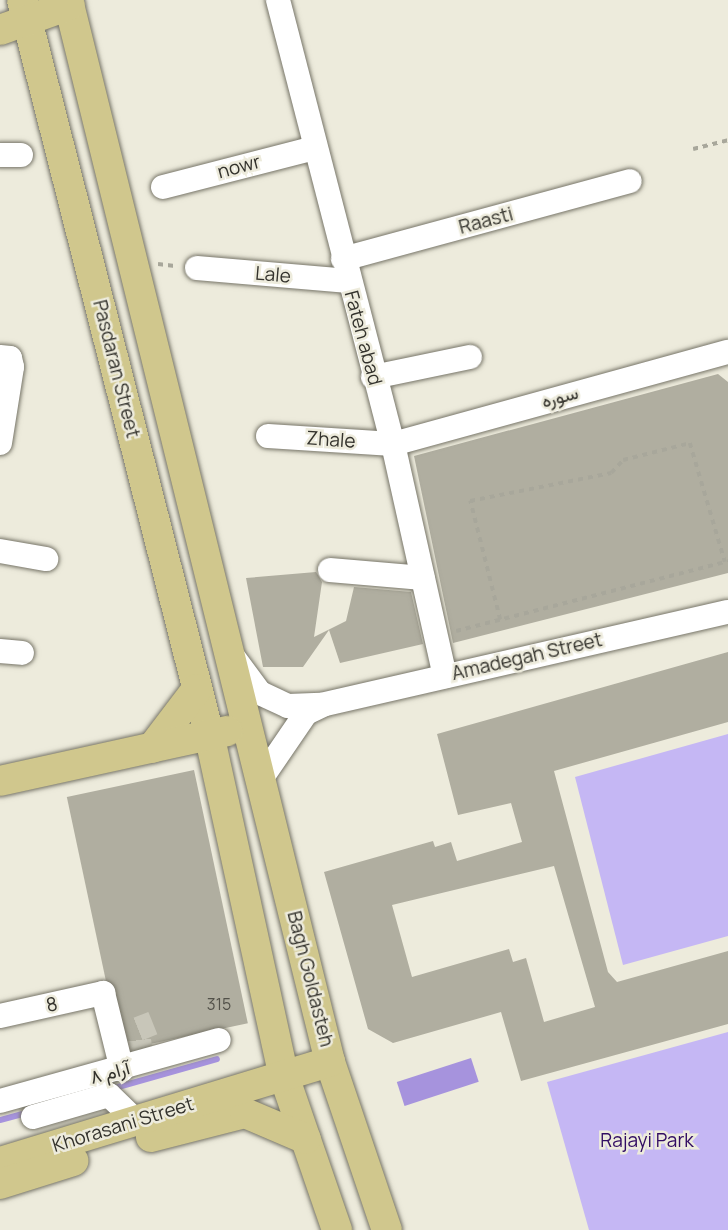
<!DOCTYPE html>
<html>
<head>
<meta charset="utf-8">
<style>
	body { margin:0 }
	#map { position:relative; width:728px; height:1230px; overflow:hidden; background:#edebdc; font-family:Manrope,Vazirmatn,sans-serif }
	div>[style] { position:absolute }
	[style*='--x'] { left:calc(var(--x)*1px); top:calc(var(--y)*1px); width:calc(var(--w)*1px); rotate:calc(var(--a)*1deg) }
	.green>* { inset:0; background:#c5b7f4 }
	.water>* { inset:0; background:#a693dd; transform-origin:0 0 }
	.stream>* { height:6px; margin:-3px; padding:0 3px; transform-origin:3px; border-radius:3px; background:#a693dd }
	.building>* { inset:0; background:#b0aea0; transform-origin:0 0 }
	.minor-tunnel>* { height:24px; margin-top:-12px; transform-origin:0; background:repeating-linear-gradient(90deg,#c8c6b9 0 24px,transparent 0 36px) }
	.path>* { height:3.5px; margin-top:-1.75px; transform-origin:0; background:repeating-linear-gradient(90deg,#a8a79b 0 5px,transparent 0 10px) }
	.roads { filter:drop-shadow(0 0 2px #777568) drop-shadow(0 0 2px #777568) }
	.minor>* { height:24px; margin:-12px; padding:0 12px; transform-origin:12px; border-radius:12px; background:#fff }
	.major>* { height:30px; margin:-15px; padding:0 15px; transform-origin:15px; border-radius:15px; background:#d0c78d }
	span { translate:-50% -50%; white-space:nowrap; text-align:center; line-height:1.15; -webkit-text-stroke:5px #edebdc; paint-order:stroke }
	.number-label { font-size:16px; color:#525149 }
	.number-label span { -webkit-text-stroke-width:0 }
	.street-label { font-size:19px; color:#33322c }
	.park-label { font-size:19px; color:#310c63 }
</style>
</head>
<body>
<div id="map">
	<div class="green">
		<i style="clip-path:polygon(728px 734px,728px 936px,623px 965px,575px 777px)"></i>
		<i style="clip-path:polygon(728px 1032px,728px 1230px,589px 1230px,547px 1082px)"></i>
	</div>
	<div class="water">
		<i style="left:471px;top:1058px;width:25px;height:78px;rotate:72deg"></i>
	</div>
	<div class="stream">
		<i style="--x:111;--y:1089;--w:110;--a:-15.8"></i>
		<i style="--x:0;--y:1120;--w:27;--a:-15"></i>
	</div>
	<div class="building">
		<i style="clip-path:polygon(718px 374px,728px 382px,728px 573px,453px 643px,414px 456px)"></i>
		<i style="clip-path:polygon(316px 572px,322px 582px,314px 637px,346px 621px,354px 587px,411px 592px,423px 644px,340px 663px,329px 630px,303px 667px,263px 667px,246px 578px)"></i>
		<i style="clip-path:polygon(evenodd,728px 652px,728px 722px,554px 771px,608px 972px,617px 982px,728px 951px,728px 1024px,521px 1081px,501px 1012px,393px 1043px,368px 1029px,324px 872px,433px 841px,435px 847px,451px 842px,457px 861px,522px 842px,511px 803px,458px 815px,437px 734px,728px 652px,554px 866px,595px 1007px,544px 1022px,526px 958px,513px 962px,509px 949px,412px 977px,392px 905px,554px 866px)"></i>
		<i style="left:194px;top:770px;width:259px;height:130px;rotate:78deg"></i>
	</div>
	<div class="minor-tunnel">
		<i style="--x:142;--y:1064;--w:35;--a:-97"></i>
		<i style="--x:138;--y:1029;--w:16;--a:-22"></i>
	</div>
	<div class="path">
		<i style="--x:693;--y:149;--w:36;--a:-14"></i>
		<i style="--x:158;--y:264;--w:17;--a:7"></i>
		<i style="--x:500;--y:620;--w:123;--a:-104.1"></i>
		<i style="--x:470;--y:501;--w:144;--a:-11.2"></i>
		<i style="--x:611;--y:473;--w:18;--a:-47"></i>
		<i style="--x:623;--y:460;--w:69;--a:-14.2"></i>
		<i style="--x:690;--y:443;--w:124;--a:73.6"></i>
		<i style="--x:456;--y:631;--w:281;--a:-14.4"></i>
	</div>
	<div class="roads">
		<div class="minor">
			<i style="--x:278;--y:0;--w:459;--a:75.5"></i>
			<i style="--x:393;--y:444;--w:238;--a:77.4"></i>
			<i style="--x:0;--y:155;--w:21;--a:0"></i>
			<i style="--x:163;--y:187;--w:157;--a:-14.4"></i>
			<i style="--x:343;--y:259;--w:297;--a:-15.2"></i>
			<i style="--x:197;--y:268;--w:152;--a:4.9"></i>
			<i style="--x:0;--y:357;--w:10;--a:6"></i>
			<i style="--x:10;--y:358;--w:9;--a:77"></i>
			<i style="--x:12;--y:367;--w:77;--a:99"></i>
			<i style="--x:373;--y:377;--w:99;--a:-11.7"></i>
			<i style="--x:268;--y:436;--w:125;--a:3.7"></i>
			<i style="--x:393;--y:444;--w:347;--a:-15.4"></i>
			<i style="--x:0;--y:551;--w:47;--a:9.9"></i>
			<i style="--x:330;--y:570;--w:93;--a:4.9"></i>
			<i style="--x:0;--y:651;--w:22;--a:5"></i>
			<i style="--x:234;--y:658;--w:44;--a:53.4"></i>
			<i style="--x:260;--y:693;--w:31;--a:25"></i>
			<i style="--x:288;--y:706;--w:33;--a:-2"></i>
			<i style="--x:321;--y:705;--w:417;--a:-12.9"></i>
			<i style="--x:261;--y:779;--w:80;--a:-55.7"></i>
			<i style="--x:306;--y:713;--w:19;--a:-25"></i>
			<i style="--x:0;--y:1016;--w:106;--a:-12.6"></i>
			<i style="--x:103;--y:993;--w:79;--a:76.1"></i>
			<i style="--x:0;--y:1101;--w:227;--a:-15.6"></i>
			<i style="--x:33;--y:1117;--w:79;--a:-16.1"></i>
			<i style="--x:109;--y:1095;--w:37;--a:44"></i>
		</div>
		<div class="major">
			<i style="--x:22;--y:0;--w:762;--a:75.71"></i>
			<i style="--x:210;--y:738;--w:346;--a:77.7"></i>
			<i style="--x:284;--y:1076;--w:163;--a:71"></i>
			<i style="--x:68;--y:0;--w:1094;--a:76.14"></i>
			<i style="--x:330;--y:1062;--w:177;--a:71.3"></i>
			<i style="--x:0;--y:30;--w:74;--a:-19.7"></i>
			<i style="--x:152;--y:748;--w:74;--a:-52.7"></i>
			<i style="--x:0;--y:781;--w:233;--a:-12.4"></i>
			<i style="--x:151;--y:1137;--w:97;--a:-14.3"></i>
			<i style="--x:245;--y:1113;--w:66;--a:23.1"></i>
			<i style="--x:0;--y:1162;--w:345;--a:-16.9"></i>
			<i style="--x:0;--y:1184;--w:77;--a:-17.5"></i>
		</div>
	</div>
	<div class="number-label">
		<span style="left:219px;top:1004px">315</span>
	</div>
	<div class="street-label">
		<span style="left:239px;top:167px;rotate:-15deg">nowr</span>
		<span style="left:486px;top:221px;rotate:-15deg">Raasti</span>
		<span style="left:273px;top:275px;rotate:5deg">Lale</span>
		<span style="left:363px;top:338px;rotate:75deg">Fateh abad</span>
		<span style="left:116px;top:369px;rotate:76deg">Pasdaran Street</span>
		<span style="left:560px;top:397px;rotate:-15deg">سوره</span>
		<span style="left:331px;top:440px;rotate:4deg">Zhale</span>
		<span style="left:527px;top:657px;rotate:-13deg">Amadegah Street</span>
		<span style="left:310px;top:979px;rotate:76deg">Bagh Goldasteh</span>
		<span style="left:52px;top:1005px;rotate:-12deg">8</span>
		<span style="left:110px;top:1073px;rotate:-15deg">۸ آرام</span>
		<span style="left:123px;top:1125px;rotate:-17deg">Khorasani Street</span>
	</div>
	<div class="park-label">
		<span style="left:647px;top:1141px">Rajayi Park</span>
	</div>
</div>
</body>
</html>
